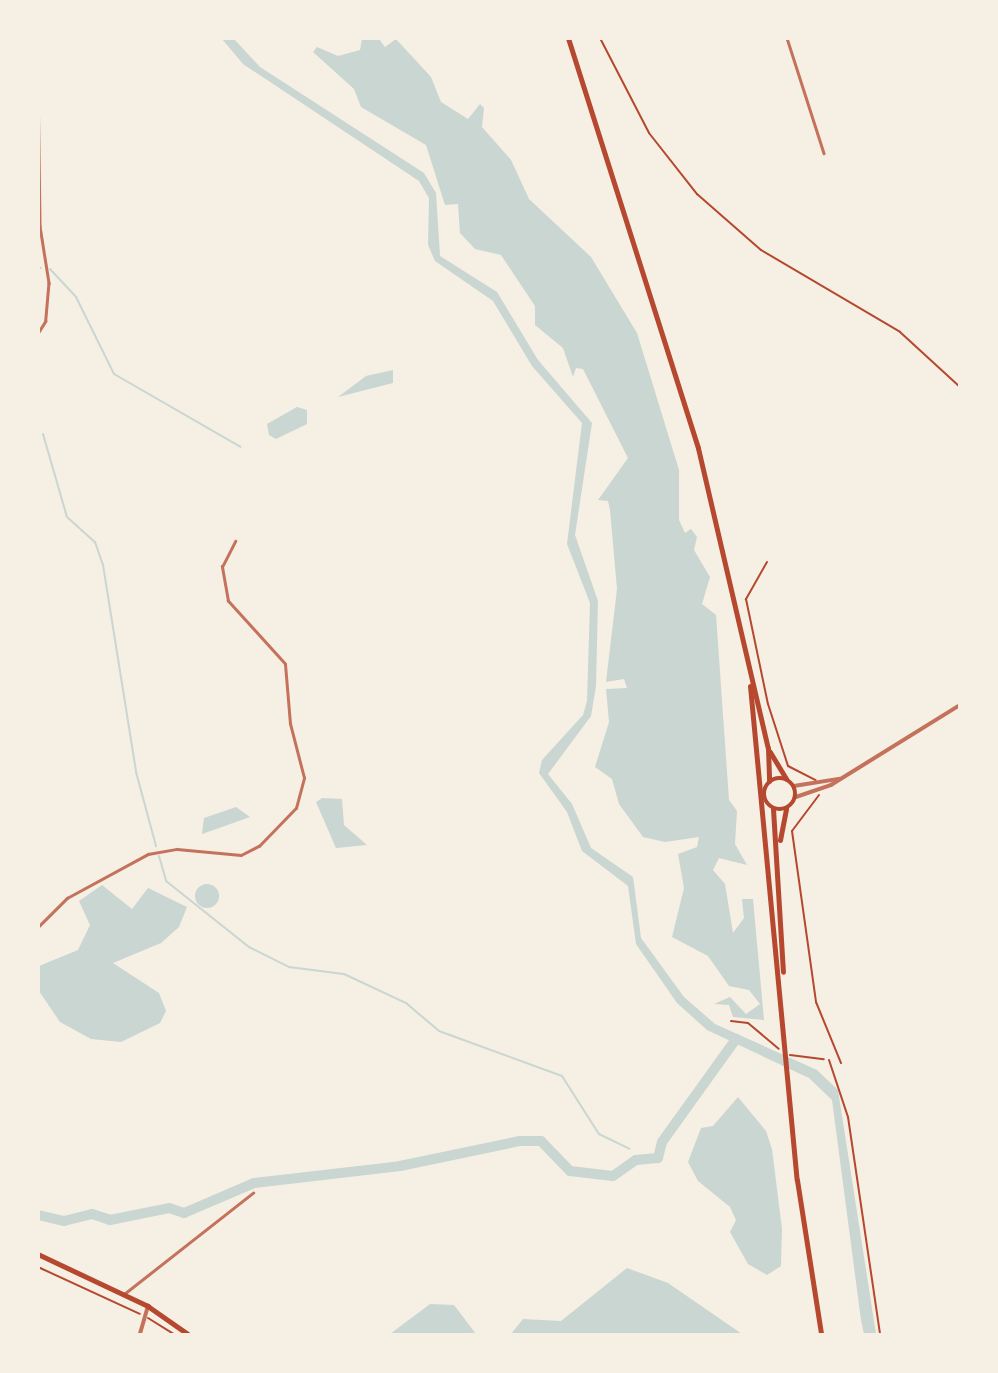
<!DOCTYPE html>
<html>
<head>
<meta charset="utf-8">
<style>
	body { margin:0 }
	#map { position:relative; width:998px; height:1373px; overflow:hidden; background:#f6efe4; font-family:"PT Sans Narrow",sans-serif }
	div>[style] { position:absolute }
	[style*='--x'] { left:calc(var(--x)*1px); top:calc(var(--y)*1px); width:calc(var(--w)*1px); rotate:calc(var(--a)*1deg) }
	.water>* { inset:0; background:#c9d6d2 }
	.round { border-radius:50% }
	.stream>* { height:2px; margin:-1px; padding:0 1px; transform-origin:1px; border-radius:1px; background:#c9d6d2 }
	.river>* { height:10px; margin:-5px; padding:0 5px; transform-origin:5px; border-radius:5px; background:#c9d6d2 }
	.path>* { height:2px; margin:-1px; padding:0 1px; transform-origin:1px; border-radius:1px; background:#b5482f }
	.minor>* { height:2.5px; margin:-1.25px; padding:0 1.25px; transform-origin:1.25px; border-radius:1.25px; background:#c5725c }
	.tertiary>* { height:3.5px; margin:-1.75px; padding:0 1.75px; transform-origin:1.75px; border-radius:1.75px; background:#c5725c }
	.secondary>* { height:4.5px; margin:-2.25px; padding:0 2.25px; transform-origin:2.25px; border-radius:2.25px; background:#b5482f }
	.primary>* { height:4.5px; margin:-2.25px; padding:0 2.25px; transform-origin:2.25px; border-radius:2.25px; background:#b5482f }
	.primary>.ring { margin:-2.25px; padding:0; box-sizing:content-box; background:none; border:4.5px solid #b5482f; border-radius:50% }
	.trunk>* { height:5px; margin:-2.5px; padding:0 2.5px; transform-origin:2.5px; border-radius:2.5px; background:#b5482f }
	span { translate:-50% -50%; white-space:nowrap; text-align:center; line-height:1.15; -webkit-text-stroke:7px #f6efe4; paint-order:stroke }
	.frame { position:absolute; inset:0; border:40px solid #f6efe4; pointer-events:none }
</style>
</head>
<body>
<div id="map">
	<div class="water">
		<i style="clip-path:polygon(222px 39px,234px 39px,260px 67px,424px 173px,436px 193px,440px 256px,497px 292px,538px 360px,592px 423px,575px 535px,598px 601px,596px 686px,591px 716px,548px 774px,572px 804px,591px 848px,633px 877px,641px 938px,684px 997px,715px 1024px,817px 1070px,838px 1090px,876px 1334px,864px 1334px,861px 1320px,832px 1100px,809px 1078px,707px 1030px,677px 1003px,636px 944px,628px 886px,582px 851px,567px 812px,539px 773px,542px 760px,583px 715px,587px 701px,590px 603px,567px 544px,582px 423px,532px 366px,493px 301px,435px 261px,428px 245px,429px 198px,419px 181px,243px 64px)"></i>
		<i style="clip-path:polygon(362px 39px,379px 39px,385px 47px,396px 39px,431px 77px,441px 102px,468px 119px,480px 104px,484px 108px,482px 127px,511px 160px,529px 199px,591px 257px,637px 333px,679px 470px,679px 520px,685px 533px,691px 529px,697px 537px,694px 550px,710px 577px,702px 604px,716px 615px,729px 800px,737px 811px,735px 844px,747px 865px,719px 858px,713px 870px,725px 884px,733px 933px,744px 918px,742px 899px,753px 899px,764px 1020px,733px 1017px,729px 1005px,714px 1004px,730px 997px,746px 1014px,760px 1004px,749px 990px,729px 986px,708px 956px,672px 937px,684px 888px,678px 854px,697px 847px,699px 837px,665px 842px,643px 837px,619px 804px,612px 779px,595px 767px,609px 722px,606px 689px,627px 688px,624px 679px,606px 682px,617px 589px,610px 510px,608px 501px,598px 500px,628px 458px,583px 369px,576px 368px,573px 377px,563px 348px,535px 325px,535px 306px,501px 255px,475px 249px,460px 233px,458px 204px,445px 205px,426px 145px,361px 107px,354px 89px,313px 52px,317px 47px,338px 56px,360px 50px)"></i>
		<i style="clip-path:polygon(393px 370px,393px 383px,338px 397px,366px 376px)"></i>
		<i style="clip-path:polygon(297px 407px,307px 410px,307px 424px,276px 439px,269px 435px,267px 424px)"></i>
		<i style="clip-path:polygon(322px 798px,342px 799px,344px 825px,367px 845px,336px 848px,316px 802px)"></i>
		<i style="clip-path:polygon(236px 807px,250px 817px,202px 834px,204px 818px)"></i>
		<i class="round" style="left:195px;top:884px;width:24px;height:24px"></i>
		<i style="clip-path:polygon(102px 885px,132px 909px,148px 888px,187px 907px,179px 927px,161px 943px,113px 963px,159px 993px,166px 1011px,160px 1023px,121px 1042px,91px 1039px,60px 1022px,39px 991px,39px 966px,78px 950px,90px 925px,79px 901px)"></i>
		<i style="clip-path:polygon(738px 1097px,766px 1131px,772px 1149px,782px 1229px,781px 1266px,767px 1275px,748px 1264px,730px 1232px,736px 1220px,730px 1207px,698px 1181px,688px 1162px,701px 1128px,713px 1126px)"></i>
		<i style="clip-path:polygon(627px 1268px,668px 1283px,742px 1334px,511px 1334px,523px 1319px,561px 1321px)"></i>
		<i style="clip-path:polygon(430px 1304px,454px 1305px,476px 1334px,390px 1334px)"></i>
	</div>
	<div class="stream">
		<i style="--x:38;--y:267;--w:3;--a:18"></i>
		<i style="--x:50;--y:269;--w:38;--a:47"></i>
		<i style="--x:76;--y:297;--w:86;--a:63.7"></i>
		<i style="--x:114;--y:374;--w:146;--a:29.9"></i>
		<i style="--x:43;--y:434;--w:86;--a:73.9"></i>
		<i style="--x:67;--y:517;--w:38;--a:42"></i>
		<i style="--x:95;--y:542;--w:24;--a:71"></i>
		<i style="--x:103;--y:565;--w:210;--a:80.9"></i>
		<i style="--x:136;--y:772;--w:77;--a:74.9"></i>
		<i style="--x:159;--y:856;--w:26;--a:74"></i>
		<i style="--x:166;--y:881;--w:106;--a:38.5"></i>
		<i style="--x:249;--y:947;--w:45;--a:26.6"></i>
		<i style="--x:289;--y:967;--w:55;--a:7.3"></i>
		<i style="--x:344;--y:974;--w:68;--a:25.1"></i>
		<i style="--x:406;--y:1003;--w:43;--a:40.3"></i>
		<i style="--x:439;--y:1031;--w:131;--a:20.1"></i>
		<i style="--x:562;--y:1076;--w:69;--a:57.5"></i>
		<i style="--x:599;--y:1134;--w:34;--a:26"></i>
	</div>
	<div class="river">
		<i style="--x:38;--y:1215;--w:27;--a:13"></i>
		<i style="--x:64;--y:1221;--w:29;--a:-14"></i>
		<i style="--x:92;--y:1214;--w:19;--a:18"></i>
		<i style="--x:110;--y:1220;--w:60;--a:-11.5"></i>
		<i style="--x:169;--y:1208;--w:16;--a:18"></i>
		<i style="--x:184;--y:1213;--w:76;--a:-23.2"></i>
		<i style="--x:254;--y:1183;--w:147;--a:-6.6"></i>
		<i style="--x:400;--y:1166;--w:123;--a:-11.8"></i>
		<i style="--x:520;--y:1141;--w:21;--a:0"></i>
		<i style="--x:541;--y:1141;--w:42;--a:46"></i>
		<i style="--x:570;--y:1171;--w:43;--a:6.6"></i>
		<i style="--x:613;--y:1176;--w:28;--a:-35"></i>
		<i style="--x:636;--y:1160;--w:22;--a:-5"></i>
		<i style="--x:658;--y:1158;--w:16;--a:-76"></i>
		<i style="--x:662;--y:1142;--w:127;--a:-54.3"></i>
	</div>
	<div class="path">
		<i style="--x:600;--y:38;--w:107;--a:62.7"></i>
		<i style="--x:649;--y:133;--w:78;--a:51.8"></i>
		<i style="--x:697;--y:194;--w:85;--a:41.2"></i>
		<i style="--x:761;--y:250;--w:161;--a:30.5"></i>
		<i style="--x:900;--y:332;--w:81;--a:42.5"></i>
		<i style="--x:767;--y:562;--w:43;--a:119.6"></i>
		<i style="--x:746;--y:599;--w:107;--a:78.2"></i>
		<i style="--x:768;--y:704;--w:65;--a:72.1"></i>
		<i style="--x:788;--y:766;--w:31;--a:27"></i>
		<i style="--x:819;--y:795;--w:45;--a:126.9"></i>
		<i style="--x:792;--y:831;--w:173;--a:82"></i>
		<i style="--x:816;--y:1002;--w:66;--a:67.7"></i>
		<i style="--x:731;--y:1021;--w:17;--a:7"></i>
		<i style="--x:748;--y:1023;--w:40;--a:40"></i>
		<i style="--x:790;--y:1055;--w:34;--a:7"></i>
		<i style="--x:829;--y:1060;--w:60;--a:71.6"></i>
		<i style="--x:848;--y:1117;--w:219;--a:81.6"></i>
		<i style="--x:38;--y:1267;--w:112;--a:24.7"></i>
		<i style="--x:148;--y:1318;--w:31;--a:32"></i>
	</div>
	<div class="minor">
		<i style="--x:787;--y:38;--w:121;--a:72.2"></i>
		<i style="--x:38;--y:79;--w:147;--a:89.2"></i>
		<i style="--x:40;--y:226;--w:58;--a:81"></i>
		<i style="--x:49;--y:283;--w:38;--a:95"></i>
		<i style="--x:46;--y:321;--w:15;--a:122"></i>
		<i style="--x:38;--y:927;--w:41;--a:-45"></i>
		<i style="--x:67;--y:898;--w:92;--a:-28.5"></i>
		<i style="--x:148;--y:854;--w:29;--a:-10"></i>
		<i style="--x:177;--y:849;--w:64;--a:5.4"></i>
		<i style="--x:241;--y:855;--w:20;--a:-27"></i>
		<i style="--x:259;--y:846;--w:53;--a:-45.8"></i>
		<i style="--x:296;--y:808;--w:31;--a:-75"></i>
		<i style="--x:304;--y:778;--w:56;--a:-104.5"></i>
		<i style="--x:290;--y:724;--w:60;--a:-94.8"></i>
		<i style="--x:285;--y:664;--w:85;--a:-132.1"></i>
		<i style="--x:228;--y:601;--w:35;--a:-100"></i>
		<i style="--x:222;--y:567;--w:29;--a:-63"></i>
		<i style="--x:124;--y:1294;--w:164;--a:-38.1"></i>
	</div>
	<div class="tertiary">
		<i style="--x:794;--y:786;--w:45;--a:-9"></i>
		<i style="--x:796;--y:797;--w:37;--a:-19"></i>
		<i style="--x:831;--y:785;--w:152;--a:-31.8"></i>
		<i style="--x:140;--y:1334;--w:29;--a:-74"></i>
	</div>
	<div class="secondary">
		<i style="--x:38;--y:1254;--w:122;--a:25.3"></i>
		<i style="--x:148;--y:1306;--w:49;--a:35"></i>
	</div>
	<div class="primary">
		<i class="ring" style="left:764px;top:778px;width:27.5px;height:27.5px"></i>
	</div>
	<div class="trunk">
		<i style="--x:568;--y:38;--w:430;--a:72.4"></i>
		<i style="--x:698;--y:448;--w:308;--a:76.9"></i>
		<i style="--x:768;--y:748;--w:33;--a:88"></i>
		<i style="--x:750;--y:686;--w:496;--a:84.6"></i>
		<i style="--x:797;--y:1180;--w:156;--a:81.1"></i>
		<i style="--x:770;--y:752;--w:31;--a:59"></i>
		<i style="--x:773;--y:809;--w:163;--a:86.5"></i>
		<i style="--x:780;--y:840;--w:32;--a:-79"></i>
	</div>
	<div class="frame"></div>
</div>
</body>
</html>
